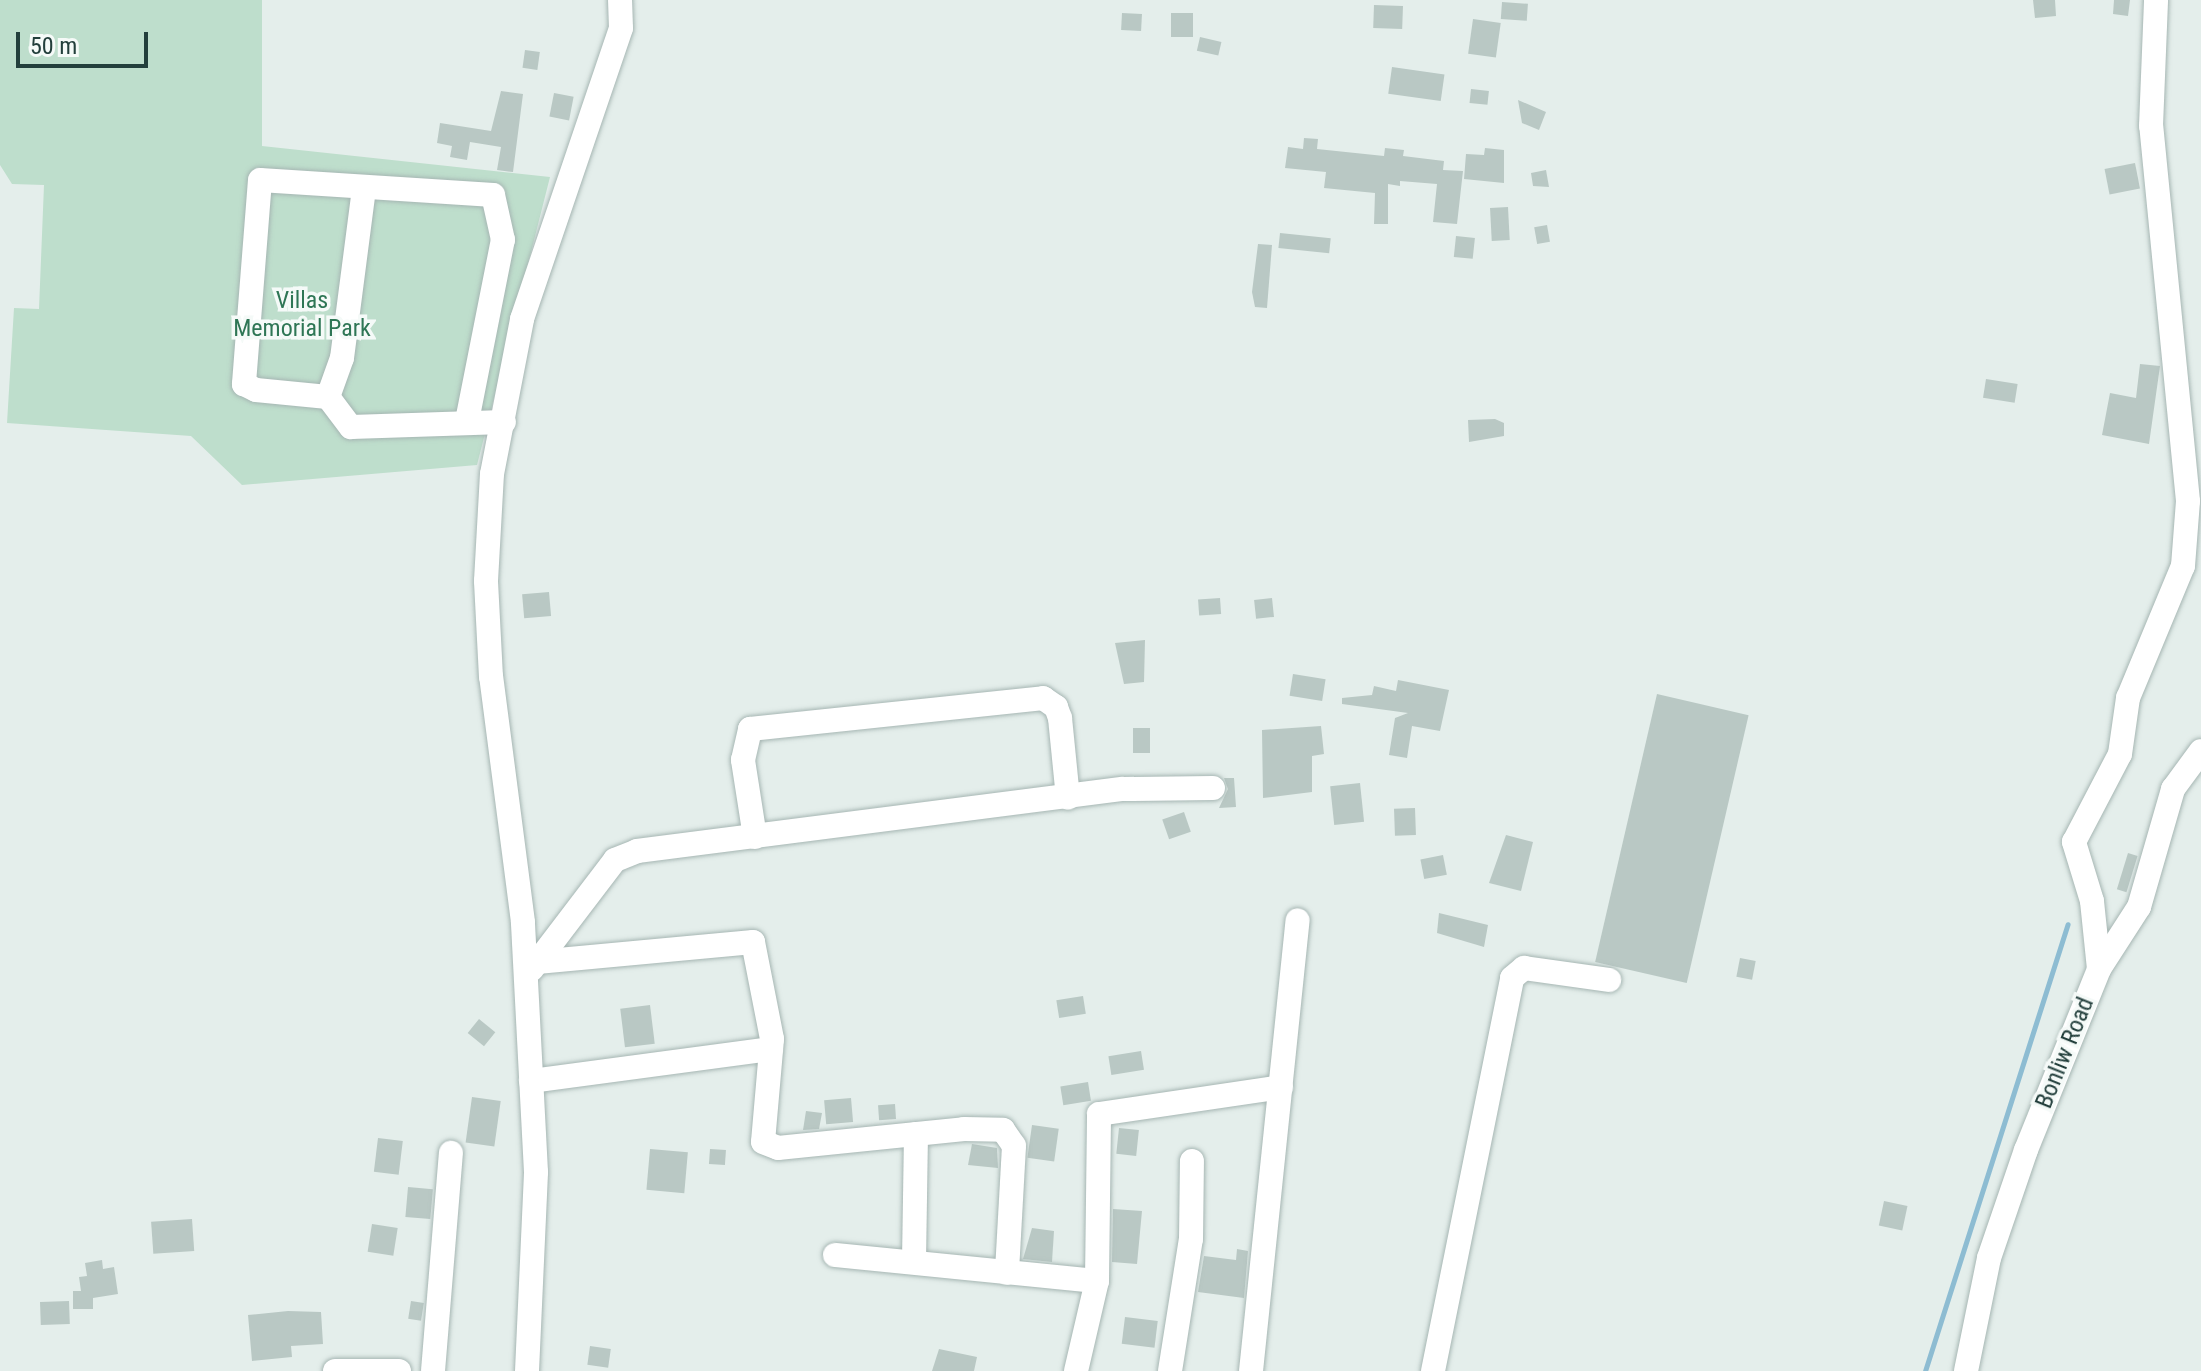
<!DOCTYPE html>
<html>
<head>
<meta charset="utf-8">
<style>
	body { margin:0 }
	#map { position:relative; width:2201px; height:1371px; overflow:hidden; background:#e4eeeb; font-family:"Roboto Condensed",sans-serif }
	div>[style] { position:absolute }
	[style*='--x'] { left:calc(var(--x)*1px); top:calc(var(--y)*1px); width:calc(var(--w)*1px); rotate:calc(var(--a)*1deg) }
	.green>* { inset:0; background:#bedecc }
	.stream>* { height:5px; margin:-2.5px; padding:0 2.5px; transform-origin:2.5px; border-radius:2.5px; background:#8dbcd2 }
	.building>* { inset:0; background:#b9c8c4; transform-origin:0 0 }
	.roads { filter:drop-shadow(0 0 2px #a6b6b3) drop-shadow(0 0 2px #a6b6b3) }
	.minor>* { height:24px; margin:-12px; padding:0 12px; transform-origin:12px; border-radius:12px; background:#fff }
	span { translate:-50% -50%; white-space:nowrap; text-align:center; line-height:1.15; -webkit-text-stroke:7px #f5faf8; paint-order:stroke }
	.park-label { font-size:24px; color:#2e7655 }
	.street-label { font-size:24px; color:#233f3c }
	.scale { position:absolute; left:16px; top:32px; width:132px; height:36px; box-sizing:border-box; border:4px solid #233f3c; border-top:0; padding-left:10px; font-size:24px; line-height:28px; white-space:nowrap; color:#233f3c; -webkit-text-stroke:6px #f5faf8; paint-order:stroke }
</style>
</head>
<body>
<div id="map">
	<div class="green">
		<i style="clip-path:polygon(0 0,262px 0,262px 146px,550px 177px,477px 465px,242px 485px,191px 436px,7px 423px,14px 308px,39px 309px,44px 185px,12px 184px,0 165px)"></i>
	</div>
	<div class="stream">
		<i style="--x:1925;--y:1371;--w:469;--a:-72.3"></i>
	</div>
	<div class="building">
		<i style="clip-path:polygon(2033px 0,2055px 0,2056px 16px,2035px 18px)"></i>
		<i style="clip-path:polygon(2114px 0,2130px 0,2128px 16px,2113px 14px)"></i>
		<i style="left:1502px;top:2px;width:26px;height:17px;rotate:4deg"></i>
		<i style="left:1374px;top:5px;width:29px;height:23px;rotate:2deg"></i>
		<i style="left:1122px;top:13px;width:20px;height:17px;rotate:3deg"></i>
		<i style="left:1171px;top:13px;width:22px;height:24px"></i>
		<i style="left:1473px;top:19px;width:28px;height:35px;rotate:8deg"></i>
		<i style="left:1200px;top:37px;width:22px;height:14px;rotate:13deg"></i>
		<i style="left:525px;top:50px;width:15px;height:18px;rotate:8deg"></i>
		<i style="left:1392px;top:67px;width:53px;height:27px;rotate:8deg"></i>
		<i style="left:1471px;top:89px;width:18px;height:14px;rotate:6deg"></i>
		<i style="clip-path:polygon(501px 91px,523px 94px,513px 172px,497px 170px,501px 147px,470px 142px,467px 160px,450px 157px,452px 146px,437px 143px,440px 123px,491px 131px)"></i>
		<i style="left:554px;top:93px;width:20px;height:24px;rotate:11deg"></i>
		<i style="clip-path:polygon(1518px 100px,1546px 112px,1539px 130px,1522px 123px)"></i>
		<i style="clip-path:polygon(1304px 138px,1318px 139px,1317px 149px,1384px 156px,1385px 148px,1404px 150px,1403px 156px,1444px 161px,1443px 170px,1463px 171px,1457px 224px,1433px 222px,1437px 184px,1400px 181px,1400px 186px,1388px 184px,1388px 224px,1374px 224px,1375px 193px,1324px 188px,1326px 172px,1285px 168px,1288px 147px,1303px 149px)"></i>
		<i style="clip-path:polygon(1485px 148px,1504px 150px,1504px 183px,1464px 179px,1466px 154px,1484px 155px)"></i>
		<i style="left:2135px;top:163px;width:26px;height:31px;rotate:79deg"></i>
		<i style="clip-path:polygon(1546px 170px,1549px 187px,1533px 186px,1531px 173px)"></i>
		<i style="left:1508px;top:207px;width:33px;height:18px;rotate:87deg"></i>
		<i style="left:1547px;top:225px;width:17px;height:13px;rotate:80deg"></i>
		<i style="left:1280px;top:233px;width:51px;height:15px;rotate:6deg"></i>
		<i style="left:1456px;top:236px;width:19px;height:21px;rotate:6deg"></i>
		<i style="clip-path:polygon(1258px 244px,1272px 245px,1267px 308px,1255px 307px,1252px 292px)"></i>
		<i style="clip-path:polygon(2140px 364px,2160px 366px,2149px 444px,2102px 435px,2110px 393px,2136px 398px)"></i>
		<i style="left:1986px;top:379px;width:32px;height:19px;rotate:9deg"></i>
		<i style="clip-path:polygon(1495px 419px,1504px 423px,1504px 436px,1469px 442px,1468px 420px)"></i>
		<i style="left:549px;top:592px;width:24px;height:27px;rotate:85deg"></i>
		<i style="left:1220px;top:598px;width:16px;height:22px;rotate:86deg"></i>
		<i style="left:1272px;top:598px;width:19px;height:18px;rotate:84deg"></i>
		<i style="clip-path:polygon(1145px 640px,1144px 682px,1124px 684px,1115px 643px)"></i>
		<i style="left:1293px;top:674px;width:33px;height:22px;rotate:9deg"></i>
		<i style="clip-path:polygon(1398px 680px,1449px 690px,1440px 731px,1412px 726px,1407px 758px,1389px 755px,1395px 718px,1408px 713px,1342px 704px,1342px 698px,1372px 695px,1374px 686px,1396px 691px)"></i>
		<i style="left:1657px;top:694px;width:94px;height:275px;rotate:13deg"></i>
		<i style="clip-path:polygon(1321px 726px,1324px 754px,1312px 756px,1312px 792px,1263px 798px,1262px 730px)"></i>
		<i style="left:1133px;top:728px;width:17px;height:25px"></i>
		<i style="clip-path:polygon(1224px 778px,1234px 778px,1236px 807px,1219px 808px,1228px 789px)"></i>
		<i style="left:1360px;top:783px;width:39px;height:30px;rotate:84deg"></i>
		<i style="left:1415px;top:808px;width:27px;height:21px;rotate:88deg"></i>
		<i style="left:1184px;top:812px;width:21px;height:23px;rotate:71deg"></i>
		<i style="clip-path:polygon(1506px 835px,1533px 842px,1521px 891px,1489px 883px)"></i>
		<i style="left:2128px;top:853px;width:10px;height:38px;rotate:17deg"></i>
		<i style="left:1443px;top:855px;width:20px;height:23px;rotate:79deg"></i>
		<i style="clip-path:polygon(1439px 913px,1488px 925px,1484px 947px,1437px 933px)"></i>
		<i style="left:1740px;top:958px;width:16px;height:19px;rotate:11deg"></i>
		<i style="left:1083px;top:996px;width:18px;height:27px;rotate:81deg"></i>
		<i style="left:650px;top:1005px;width:39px;height:30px;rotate:83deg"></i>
		<i style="left:479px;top:1019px;width:21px;height:18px;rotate:39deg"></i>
		<i style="left:1141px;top:1051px;width:19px;height:33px;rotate:81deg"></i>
		<i style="left:1088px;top:1082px;width:19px;height:28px;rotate:81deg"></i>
		<i style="left:472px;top:1097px;width:29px;height:46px;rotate:8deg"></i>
		<i style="left:851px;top:1098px;width:24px;height:27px;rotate:85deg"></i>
		<i style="left:895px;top:1104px;width:15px;height:17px;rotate:86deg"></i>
		<i style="clip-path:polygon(806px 1111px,822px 1113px,819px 1129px,803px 1130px)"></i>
		<i style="left:1032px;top:1125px;width:27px;height:33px;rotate:8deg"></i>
		<i style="left:1119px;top:1128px;width:20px;height:26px;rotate:6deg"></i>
		<i style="left:378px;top:1138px;width:25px;height:34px;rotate:7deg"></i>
		<i style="clip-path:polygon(972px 1144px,997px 1148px,998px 1168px,968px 1165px)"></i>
		<i style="left:650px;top:1149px;width:38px;height:41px;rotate:5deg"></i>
		<i style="left:710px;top:1149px;width:16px;height:15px;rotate:4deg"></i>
		<i style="left:408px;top:1187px;width:25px;height:30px;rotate:5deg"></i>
		<i style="left:1884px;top:1201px;width:24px;height:25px;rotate:12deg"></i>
		<i style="clip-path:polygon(1113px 1209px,1142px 1211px,1137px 1264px,1112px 1262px)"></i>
		<i style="left:192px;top:1219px;width:32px;height:41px;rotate:86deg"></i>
		<i style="left:372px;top:1224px;width:26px;height:28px;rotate:9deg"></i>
		<i style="clip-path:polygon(1032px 1228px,1054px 1231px,1052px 1262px,1023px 1259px)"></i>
		<i style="clip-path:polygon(1237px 1249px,1248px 1251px,1244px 1298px,1198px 1292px,1204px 1256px,1236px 1260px)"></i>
		<i style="clip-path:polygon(102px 1260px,103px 1269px,114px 1267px,118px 1294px,93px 1298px,93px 1309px,73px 1309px,73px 1291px,81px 1291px,79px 1277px,87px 1276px,85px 1263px)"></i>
		<i style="left:69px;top:1301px;width:23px;height:29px;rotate:88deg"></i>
		<i style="left:411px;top:1301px;width:13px;height:18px;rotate:9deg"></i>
		<i style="clip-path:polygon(288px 1311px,321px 1312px,323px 1344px,291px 1346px,292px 1357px,252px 1361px,248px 1315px)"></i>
		<i style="left:1125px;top:1317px;width:33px;height:27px;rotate:7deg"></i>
		<i style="left:590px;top:1346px;width:21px;height:19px;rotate:8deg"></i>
		<i style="clip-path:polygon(939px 1349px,977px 1357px,974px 1371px,932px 1371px)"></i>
	</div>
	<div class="roads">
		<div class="minor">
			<i style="--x:328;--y:397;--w:41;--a:-70.3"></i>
			<i style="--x:342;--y:358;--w:171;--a:-82.6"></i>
			<i style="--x:467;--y:421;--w:185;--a:-78.8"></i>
			<i style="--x:503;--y:240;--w:46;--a:-102.5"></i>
			<i style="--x:493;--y:195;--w:233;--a:-176.3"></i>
			<i style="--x:260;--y:180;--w:205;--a:94.5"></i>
			<i style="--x:244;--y:384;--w:13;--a:27"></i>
			<i style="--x:256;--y:390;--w:72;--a:5.6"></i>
			<i style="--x:328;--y:397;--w:38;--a:53"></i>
			<i style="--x:351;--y:427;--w:153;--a:-1.9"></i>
			<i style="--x:755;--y:837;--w:78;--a:-98.9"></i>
			<i style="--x:743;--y:760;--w:32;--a:-77"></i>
			<i style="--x:750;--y:729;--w:295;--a:-6"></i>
			<i style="--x:1043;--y:698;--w:16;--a:35"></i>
			<i style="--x:1056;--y:707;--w:12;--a:70"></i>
			<i style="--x:1060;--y:718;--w:80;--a:84.3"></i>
			<i style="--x:537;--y:962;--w:217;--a:-5.3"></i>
			<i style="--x:753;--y:942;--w:99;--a:78.9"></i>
			<i style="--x:772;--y:1039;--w:103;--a:95"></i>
			<i style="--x:763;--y:1142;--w:16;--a:22"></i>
			<i style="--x:778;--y:1148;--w:187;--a:-5.8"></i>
			<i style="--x:964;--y:1129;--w:39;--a:1"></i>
			<i style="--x:1003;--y:1130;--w:19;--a:55"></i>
			<i style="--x:1014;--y:1146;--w:127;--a:93.2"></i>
			<i style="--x:532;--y:969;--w:137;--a:-52.7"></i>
			<i style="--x:615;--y:860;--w:24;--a:-22"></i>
			<i style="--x:637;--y:851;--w:490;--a:-7.3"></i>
			<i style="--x:1123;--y:789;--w:90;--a:-0.6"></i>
			<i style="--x:2099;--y:969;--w:68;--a:-95.9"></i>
			<i style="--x:2092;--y:901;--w:62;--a:-107"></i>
			<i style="--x:2074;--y:842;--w:99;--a:-62.4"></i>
			<i style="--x:2120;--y:754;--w:57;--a:-81.9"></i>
			<i style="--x:2128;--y:698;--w:143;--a:-67.4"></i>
			<i style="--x:2183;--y:566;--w:65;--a:-85.6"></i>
			<i style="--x:2188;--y:501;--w:377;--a:-95.6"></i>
			<i style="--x:2151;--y:126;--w:126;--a:-87.7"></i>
			<i style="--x:531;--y:1081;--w:242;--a:-7.6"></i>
			<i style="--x:835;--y:1255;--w:263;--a:5.7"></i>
			<i style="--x:914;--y:1261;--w:127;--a:-89.1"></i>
			<i style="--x:335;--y:1371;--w:64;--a:0"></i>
			<i style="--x:433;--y:1371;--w:219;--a:-85.3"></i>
			<i style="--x:527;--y:1371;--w:199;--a:-87.4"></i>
			<i style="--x:536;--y:1172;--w:250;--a:-93"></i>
			<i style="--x:523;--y:922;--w:247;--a:-97.4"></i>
			<i style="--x:491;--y:677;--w:96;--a:-93"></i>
			<i style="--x:486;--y:581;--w:107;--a:-86.8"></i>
			<i style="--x:492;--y:474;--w:158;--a:-79"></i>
			<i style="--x:522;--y:319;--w:307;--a:-71.2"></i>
			<i style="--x:621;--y:28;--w:28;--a:-92"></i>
			<i style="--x:1076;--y:1371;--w:92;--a:-76.9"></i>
			<i style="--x:1097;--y:1281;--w:167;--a:-89.3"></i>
			<i style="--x:1099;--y:1114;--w:184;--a:-8.4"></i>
			<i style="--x:1170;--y:1371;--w:134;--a:-81"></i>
			<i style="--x:1191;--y:1239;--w:78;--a:-89.3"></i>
			<i style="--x:1251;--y:1371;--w:453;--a:-84.1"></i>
			<i style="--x:1433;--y:1371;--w:401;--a:-78.6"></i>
			<i style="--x:1512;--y:978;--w:16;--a:-40"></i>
			<i style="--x:1524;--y:968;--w:86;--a:8"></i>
			<i style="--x:1966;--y:1371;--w:115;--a:-78.5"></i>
			<i style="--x:1989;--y:1258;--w:114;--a:-71.1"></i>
			<i style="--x:2026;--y:1150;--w:195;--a:-68"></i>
			<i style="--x:2099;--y:969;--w:74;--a:-57.2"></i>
			<i style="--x:2139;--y:907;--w:123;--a:-73.9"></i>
			<i style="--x:2173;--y:789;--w:47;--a:-53.6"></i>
		</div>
	</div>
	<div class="park-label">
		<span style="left:302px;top:315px">Villas<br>Memorial Park</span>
	</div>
	<div class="street-label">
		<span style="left:2065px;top:1053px;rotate:-68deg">Bonliw Road</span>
	</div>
	<div class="scale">50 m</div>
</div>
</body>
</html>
